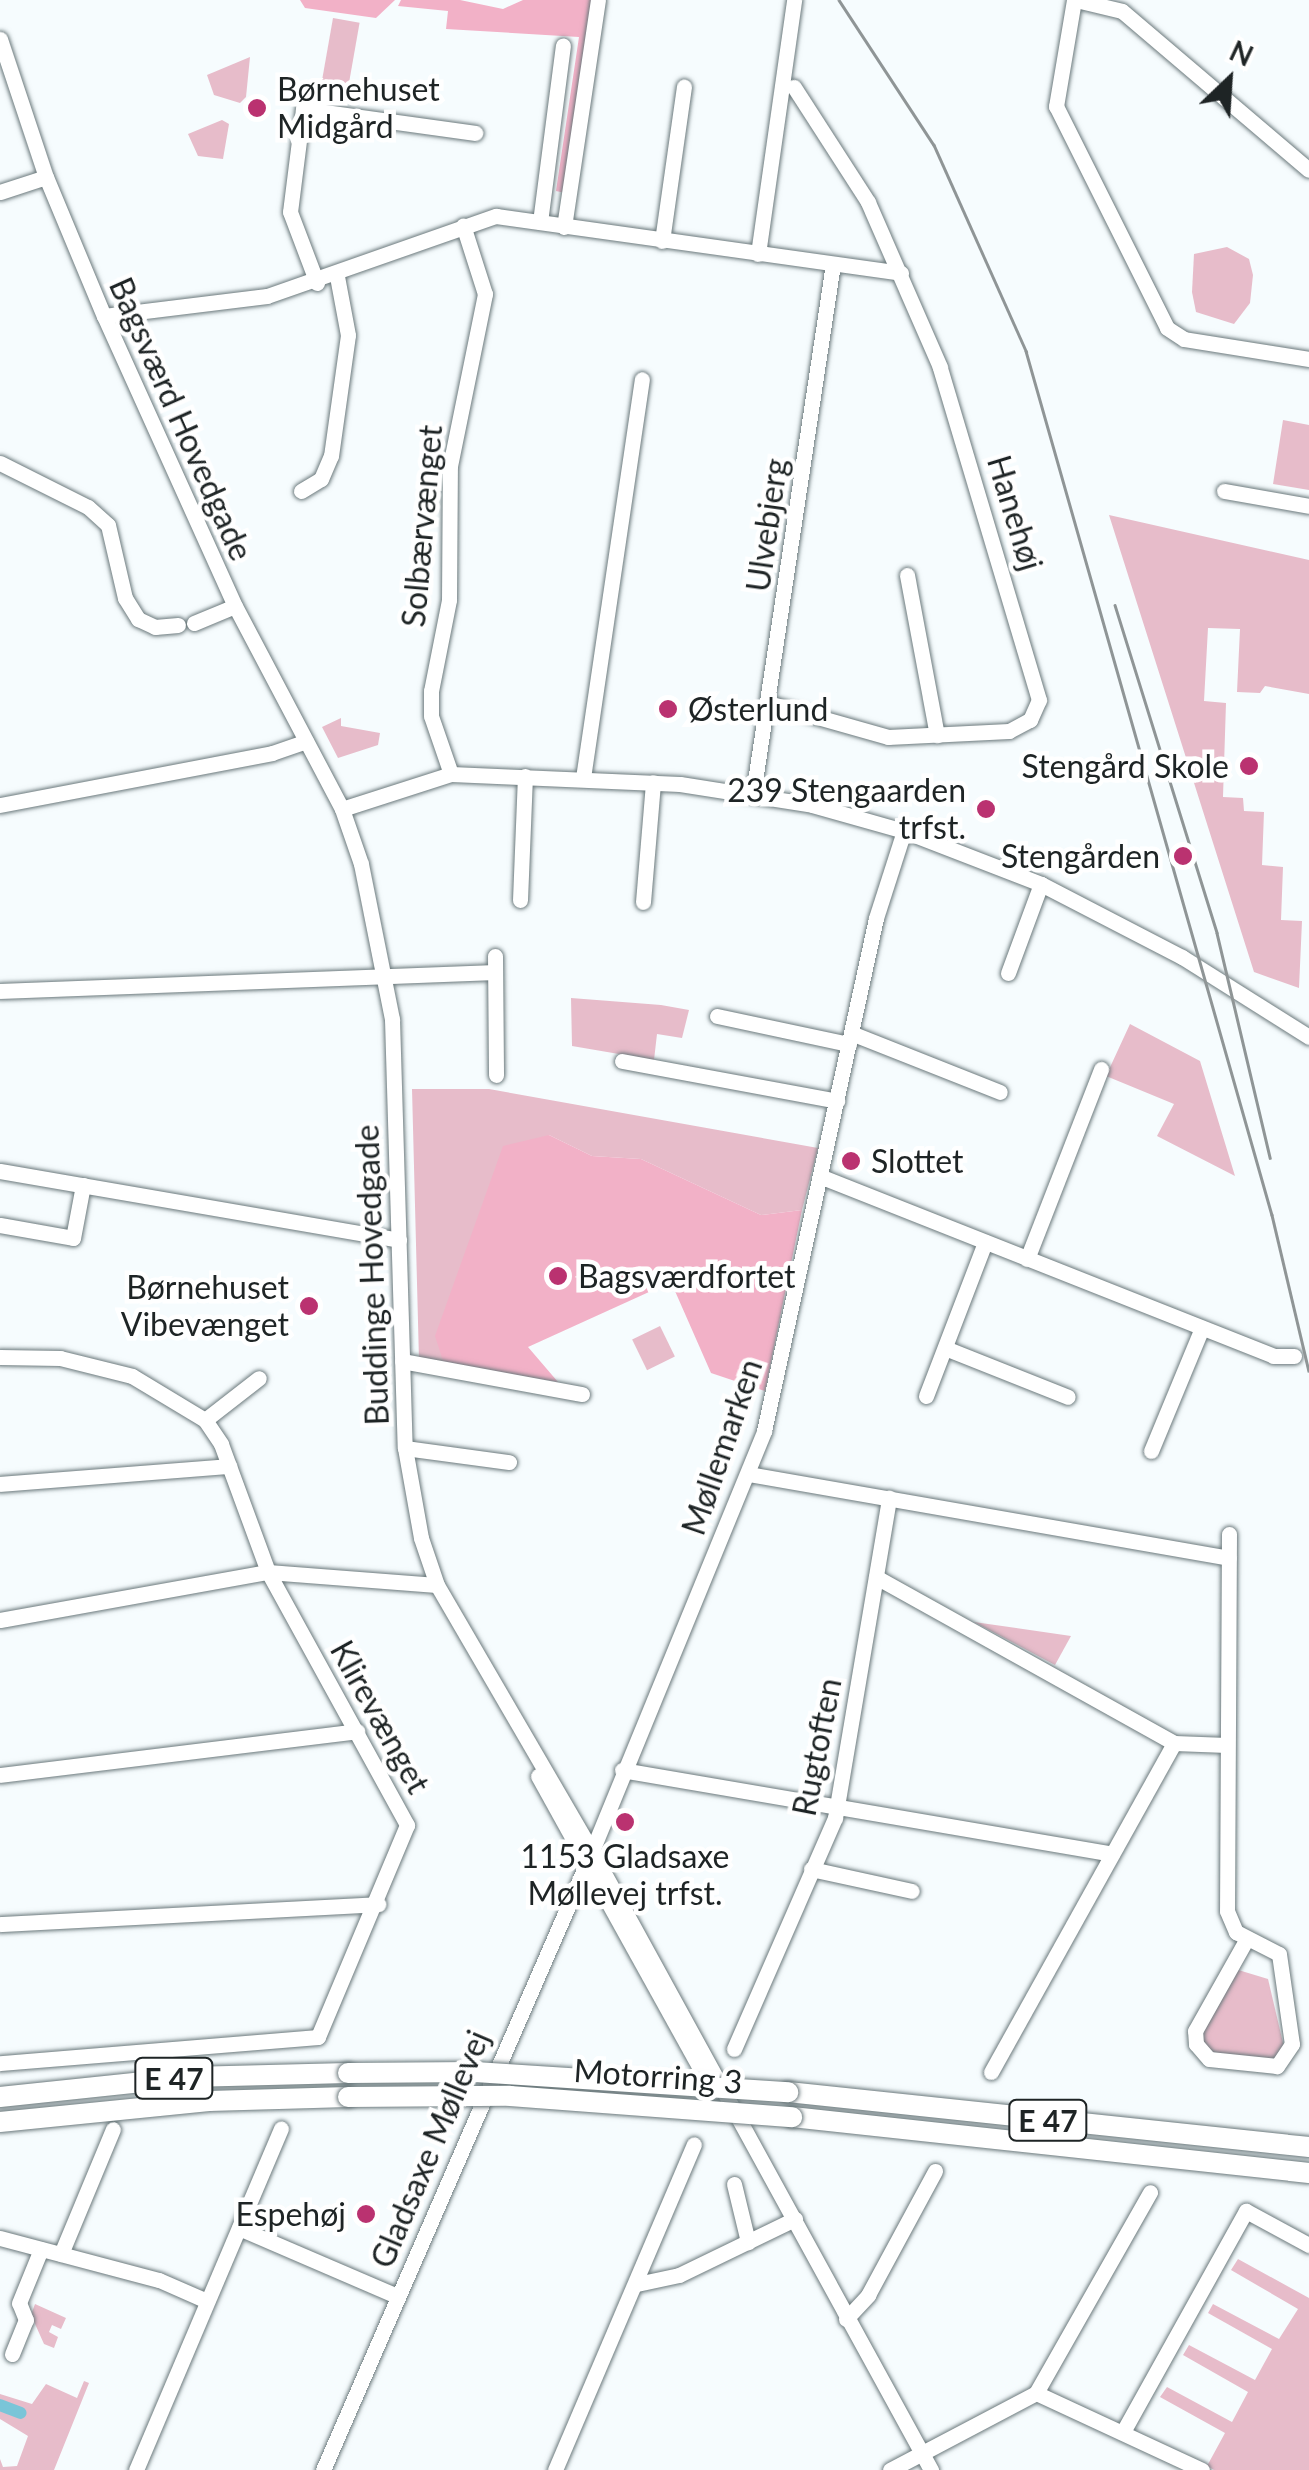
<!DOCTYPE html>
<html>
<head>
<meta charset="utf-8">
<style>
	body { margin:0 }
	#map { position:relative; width:1309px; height:2470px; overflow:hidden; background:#f6fcfe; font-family:Lato,sans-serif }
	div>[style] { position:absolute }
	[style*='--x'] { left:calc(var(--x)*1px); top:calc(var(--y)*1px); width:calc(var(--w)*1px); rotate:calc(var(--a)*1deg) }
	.green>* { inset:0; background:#e7bcca; transform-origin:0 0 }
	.forest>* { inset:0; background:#f2b1c7 }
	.canal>* { height:12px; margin:-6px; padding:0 6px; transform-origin:6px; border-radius:6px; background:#7ac5d8 }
	.roads { filter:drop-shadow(0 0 2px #6b797c) drop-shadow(0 0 2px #6b797c) }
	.minor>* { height:15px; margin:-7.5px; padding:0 7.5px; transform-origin:7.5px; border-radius:7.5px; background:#fff }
	.highway>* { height:20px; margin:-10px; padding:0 10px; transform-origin:10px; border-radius:10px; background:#fff }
	.tram>* { height:2.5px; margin:-1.25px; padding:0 1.25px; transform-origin:1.25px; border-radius:1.25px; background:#8f9596 }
	.bridges { filter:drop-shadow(0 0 2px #6b797c) drop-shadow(0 0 2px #6b797c) }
	.highway-bridge>* { height:20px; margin:-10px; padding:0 10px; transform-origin:10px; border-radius:10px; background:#fff }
	.dots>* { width:28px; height:28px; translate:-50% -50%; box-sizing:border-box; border:5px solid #fff; border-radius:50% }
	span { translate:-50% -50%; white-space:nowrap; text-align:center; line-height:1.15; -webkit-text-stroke:9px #fff; paint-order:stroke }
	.shield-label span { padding:2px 8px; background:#fff; border:2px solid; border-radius:8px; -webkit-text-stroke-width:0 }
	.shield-label { font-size:30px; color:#1e2425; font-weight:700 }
	.poi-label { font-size:32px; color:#1e2425 }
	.left { translate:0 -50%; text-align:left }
	.right { translate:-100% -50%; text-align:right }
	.street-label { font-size:32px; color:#1e2425 }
	.north { position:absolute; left:1179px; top:30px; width:100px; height:100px; -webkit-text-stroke:8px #fff; paint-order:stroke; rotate:25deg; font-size:28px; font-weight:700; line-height:40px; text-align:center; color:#1e2425 }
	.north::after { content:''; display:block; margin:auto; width:35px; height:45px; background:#1e2425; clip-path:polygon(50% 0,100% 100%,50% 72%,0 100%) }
</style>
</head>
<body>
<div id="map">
	<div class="green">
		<i style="left:333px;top:18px;width:27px;height:69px;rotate:10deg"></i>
		<i style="clip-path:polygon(250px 57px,246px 97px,240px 103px,214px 95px,207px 75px)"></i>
		<i style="clip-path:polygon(222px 120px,229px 124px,223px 159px,198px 156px,188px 134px)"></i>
		<i style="clip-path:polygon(1227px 247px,1249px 259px,1253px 275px,1250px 303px,1234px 324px,1196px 312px,1192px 292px,1194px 254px)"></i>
		<i style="clip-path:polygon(1283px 420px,1309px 425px,1309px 490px,1273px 484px)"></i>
		<i style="clip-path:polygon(1109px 515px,1309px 560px,1309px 694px,1265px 686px,1260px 693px,1237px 692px,1240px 629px,1208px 628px,1204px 701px,1226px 703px,1223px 797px,1243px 798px,1244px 811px,1264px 812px,1262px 865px,1283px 867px,1281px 920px,1302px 921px,1299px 988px,1254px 972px)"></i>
		<i style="clip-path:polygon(341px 718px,341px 726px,380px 733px,378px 745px,338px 758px,322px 727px)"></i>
		<i style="clip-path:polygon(571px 998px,661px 1005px,689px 1010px,682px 1038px,657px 1034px,654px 1060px,572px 1046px)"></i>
		<i style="clip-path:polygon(1130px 1024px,1200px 1061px,1235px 1176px,1157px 1136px,1174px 1104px,1106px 1076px)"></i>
		<i style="clip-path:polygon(412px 1089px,489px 1089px,818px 1148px,802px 1210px,761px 1215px,641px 1159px,592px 1156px,549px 1135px,444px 1364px,419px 1361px)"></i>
		<i style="left:660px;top:1326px;width:34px;height:31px;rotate:64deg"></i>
		<i style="clip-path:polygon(974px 1622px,1071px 1636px,1055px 1665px)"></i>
		<i style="clip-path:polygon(1235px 1969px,1268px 1979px,1284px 2047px,1274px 2062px,1204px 2052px,1200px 2039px)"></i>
		<i style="clip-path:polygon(1238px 2259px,1309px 2298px,1309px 2470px,1214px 2470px,1207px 2466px,1225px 2433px,1160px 2397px,1167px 2387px,1232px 2422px,1248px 2392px,1183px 2355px,1189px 2345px,1255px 2380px,1272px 2349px,1208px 2313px,1213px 2304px,1279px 2339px,1298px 2309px,1231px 2270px)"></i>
		<i style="clip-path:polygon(35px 2304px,66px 2318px,61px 2329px,52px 2325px,49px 2332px,58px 2337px,54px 2348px,44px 2344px,31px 2315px)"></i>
		<i style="clip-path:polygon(84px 2381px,89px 2383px,54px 2470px,0 2470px,0 2459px,3px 2467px,17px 2466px,28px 2436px,0 2419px,0 2394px,32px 2404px,46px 2384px,77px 2398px)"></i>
	</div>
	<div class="forest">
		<i style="clip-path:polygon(300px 0,395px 0,376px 18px,305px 8px)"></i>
		<i style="clip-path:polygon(401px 0,460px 0,503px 9px,523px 0,592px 0,565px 193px,556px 191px,579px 37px,446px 29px,448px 11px,398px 6px)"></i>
		<i style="clip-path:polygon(549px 1135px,592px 1156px,641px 1159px,761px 1215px,802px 1210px,765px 1391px,711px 1373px,671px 1282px,528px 1347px,558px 1382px,444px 1364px,435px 1336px,503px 1146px)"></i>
	</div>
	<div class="canal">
		<i style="--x:0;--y:2405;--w:22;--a:21"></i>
	</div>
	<div class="roads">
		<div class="minor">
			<i style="--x:1074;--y:0;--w:108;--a:99.6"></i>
			<i style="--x:1056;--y:106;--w:248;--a:63.4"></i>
			<i style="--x:1167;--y:328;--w:20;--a:33"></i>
			<i style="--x:1184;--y:339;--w:127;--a:9.1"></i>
			<i style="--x:1076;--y:0;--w:47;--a:13.4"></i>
			<i style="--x:1122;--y:11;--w:245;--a:40.4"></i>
			<i style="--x:0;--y:39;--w:145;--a:71.6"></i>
			<i style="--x:46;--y:177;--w:151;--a:67.4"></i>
			<i style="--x:104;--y:316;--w:318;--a:65.7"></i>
			<i style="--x:235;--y:606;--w:229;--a:62.2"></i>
			<i style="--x:342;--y:809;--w:58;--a:70.9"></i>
			<i style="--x:361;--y:864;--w:158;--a:78.7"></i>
			<i style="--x:392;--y:1019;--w:429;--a:88.3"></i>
			<i style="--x:405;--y:1448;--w:91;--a:79.9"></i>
			<i style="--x:421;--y:1538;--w:50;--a:71.2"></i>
			<i style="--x:437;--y:1585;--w:308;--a:59.8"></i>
			<i style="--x:592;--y:1851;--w:706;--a:61.29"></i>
			<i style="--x:0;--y:192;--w:48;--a:-18.1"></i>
			<i style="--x:540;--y:222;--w:178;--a:-82.6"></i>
			<i style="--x:564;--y:227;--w:230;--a:-81.5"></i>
			<i style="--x:662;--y:241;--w:156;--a:-81.9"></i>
			<i style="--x:758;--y:254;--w:257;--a:-81.9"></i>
			<i style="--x:317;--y:283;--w:76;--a:-110.8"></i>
			<i style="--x:290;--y:212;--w:104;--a:-82.8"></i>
			<i style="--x:303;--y:109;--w:174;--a:7.9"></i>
			<i style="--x:104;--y:316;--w:164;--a:-7"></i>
			<i style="--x:267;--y:296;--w:243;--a:-19.3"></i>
			<i style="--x:496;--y:216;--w:409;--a:8"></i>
			<i style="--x:0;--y:463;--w:98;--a:26.6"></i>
			<i style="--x:88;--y:507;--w:27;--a:42"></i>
			<i style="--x:108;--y:525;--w:75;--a:76.9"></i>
			<i style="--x:125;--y:598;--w:25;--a:58"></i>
			<i style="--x:138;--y:619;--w:19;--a:25"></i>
			<i style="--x:155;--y:627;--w:23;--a:-5"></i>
			<i style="--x:301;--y:491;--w:23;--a:-31"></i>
			<i style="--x:321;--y:479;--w:25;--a:-67"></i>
			<i style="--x:331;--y:456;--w:122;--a:-82"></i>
			<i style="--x:348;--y:335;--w:60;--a:-100.6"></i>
			<i style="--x:1224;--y:491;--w:86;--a:10"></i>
			<i style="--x:907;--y:575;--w:163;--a:79.4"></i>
			<i style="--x:194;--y:623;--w:44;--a:-22.5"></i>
			<i style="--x:768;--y:703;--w:125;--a:15.8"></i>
			<i style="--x:888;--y:737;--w:121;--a:-2.8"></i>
			<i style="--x:1009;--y:731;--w:24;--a:-28"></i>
			<i style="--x:1030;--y:720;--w:22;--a:-66"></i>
			<i style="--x:1039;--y:700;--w:347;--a:-106.6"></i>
			<i style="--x:940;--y:367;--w:180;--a:-113.6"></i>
			<i style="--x:868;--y:202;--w:137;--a:-122.8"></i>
			<i style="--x:451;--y:774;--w:61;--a:-109"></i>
			<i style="--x:431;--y:716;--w:25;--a:-90"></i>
			<i style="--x:431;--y:691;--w:93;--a:-78.8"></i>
			<i style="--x:449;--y:600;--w:134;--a:-89.6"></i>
			<i style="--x:450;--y:466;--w:176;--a:-78.5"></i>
			<i style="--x:485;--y:294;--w:72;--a:-107.7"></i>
			<i style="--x:583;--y:778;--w:403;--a:-81.6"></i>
			<i style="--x:753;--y:794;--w:536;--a:-81.42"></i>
			<i style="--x:0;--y:805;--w:277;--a:-10.8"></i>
			<i style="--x:272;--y:753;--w:36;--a:-19"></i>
			<i style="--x:342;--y:809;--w:114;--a:-17.8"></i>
			<i style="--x:451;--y:774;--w:229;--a:2.5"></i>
			<i style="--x:680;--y:784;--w:134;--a:9"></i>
			<i style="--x:812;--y:805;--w:96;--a:15.8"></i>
			<i style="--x:904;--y:831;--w:147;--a:21.1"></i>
			<i style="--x:1041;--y:884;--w:159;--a:27.4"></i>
			<i style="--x:1182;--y:957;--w:150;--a:32.2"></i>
			<i style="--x:520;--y:900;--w:124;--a:-87.7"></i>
			<i style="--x:643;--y:902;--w:120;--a:-85.2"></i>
			<i style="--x:495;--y:956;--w:119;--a:89.5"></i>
			<i style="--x:1008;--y:973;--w:95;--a:-69.7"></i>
			<i style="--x:0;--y:991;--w:495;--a:-2.2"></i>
			<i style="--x:717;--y:1016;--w:135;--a:12"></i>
			<i style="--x:851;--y:1033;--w:160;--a:21.6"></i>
			<i style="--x:622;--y:1061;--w:219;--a:10.5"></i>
			<i style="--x:0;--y:1171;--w:405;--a:9.8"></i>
			<i style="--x:822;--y:1177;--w:485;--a:21.6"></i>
			<i style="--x:1273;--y:1356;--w:21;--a:0"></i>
			<i style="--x:0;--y:1225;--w:74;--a:10.1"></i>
			<i style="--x:73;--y:1238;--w:54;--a:-79.3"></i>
			<i style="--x:1027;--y:1259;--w:204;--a:-68.7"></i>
			<i style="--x:945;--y:1348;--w:132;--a:21.7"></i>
			<i style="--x:0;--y:1357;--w:60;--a:1"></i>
			<i style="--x:60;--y:1358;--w:74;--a:14"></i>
			<i style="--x:132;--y:1376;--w:85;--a:31.1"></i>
			<i style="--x:205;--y:1420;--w:29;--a:56"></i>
			<i style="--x:221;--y:1444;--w:136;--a:69.8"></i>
			<i style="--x:268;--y:1572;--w:289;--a:61.2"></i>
			<i style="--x:407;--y:1825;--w:230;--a:112.8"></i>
			<i style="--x:318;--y:2037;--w:319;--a:175.3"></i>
			<i style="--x:402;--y:1361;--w:183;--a:10.4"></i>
			<i style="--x:926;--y:1396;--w:165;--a:-69"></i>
			<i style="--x:205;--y:1420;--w:68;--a:-37.9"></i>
			<i style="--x:405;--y:1448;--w:105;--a:7.7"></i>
			<i style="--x:1151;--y:1451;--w:133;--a:-67.5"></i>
			<i style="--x:748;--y:1474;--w:488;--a:9.9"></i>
			<i style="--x:0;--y:1484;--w:230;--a:-4.5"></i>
			<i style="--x:1229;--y:1534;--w:377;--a:90.3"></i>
			<i style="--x:1227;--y:1911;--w:23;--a:67"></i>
			<i style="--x:1236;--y:1932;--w:48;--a:27.1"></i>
			<i style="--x:1279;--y:1954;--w:91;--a:81.8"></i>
			<i style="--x:1292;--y:2044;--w:27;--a:124"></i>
			<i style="--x:1277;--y:2066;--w:68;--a:-174.1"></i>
			<i style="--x:1209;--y:2059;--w:20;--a:-131"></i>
			<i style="--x:1196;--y:2044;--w:13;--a:-94"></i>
			<i style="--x:1195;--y:2031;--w:104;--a:-60.7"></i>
			<i style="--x:876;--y:1577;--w:341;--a:29.1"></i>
			<i style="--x:1174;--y:1743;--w:53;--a:2.2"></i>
			<i style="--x:0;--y:1620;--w:272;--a:-10.2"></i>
			<i style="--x:268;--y:1572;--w:169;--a:4.4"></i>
			<i style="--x:622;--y:1770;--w:497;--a:9.7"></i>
			<i style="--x:0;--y:1775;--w:360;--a:-7"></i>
			<i style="--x:538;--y:1776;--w:361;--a:61"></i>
			<i style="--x:811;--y:1869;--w:103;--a:12.3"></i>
			<i style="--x:0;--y:1924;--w:379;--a:-3"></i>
			<i style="--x:734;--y:2049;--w:252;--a:-66.4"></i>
			<i style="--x:835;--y:1818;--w:325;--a:-80.4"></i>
			<i style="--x:991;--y:2072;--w:376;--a:-60.9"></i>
			<i style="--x:734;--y:2184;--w:60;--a:76.4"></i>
			<i style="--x:239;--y:2228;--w:172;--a:23.3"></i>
			<i style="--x:0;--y:2238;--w:164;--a:14.8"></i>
			<i style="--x:159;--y:2280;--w:52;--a:23.6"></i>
			<i style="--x:61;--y:2254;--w:135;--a:-67.4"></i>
			<i style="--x:637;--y:2284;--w:43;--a:-12.1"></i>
			<i style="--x:679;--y:2275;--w:129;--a:-25.8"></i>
			<i style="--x:846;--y:2319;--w:33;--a:-47"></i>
			<i style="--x:868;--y:2295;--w:141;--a:-61.6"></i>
			<i style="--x:12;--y:2354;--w:37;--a:-68"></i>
			<i style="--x:26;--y:2320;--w:18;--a:-112"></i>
			<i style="--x:19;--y:2303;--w:58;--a:-67.8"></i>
			<i style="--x:1036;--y:2393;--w:183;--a:24.9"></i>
			<i style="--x:1124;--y:2430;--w:251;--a:-60.9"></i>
			<i style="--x:1246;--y:2211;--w:72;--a:28.4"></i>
			<i style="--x:136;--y:2470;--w:371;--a:-67"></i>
			<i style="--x:323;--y:2470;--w:675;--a:-66.51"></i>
			<i style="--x:592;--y:1851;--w:454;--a:-67.7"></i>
			<i style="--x:764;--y:1431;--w:525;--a:-77.68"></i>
			<i style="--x:876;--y:918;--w:91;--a:-72.2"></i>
			<i style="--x:555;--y:2470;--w:354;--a:-66.9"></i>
			<i style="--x:890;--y:2470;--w:165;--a:-27.8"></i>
			<i style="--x:1036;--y:2393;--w:231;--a:-60.4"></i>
		</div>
		<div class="highway">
			<i style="--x:788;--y:2092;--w:524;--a:6.03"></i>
			<i style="--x:0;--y:2097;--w:190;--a:-6"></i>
			<i style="--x:189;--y:2077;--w:159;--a:-1.4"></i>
			<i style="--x:792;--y:2117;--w:520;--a:6.18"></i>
			<i style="--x:0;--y:2122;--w:210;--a:-5.7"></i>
			<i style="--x:209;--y:2101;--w:139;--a:-1.6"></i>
		</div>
	</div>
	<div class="tram">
		<i style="--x:839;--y:0;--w:173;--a:56.8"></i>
		<i style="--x:934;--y:145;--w:226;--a:65.9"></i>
		<i style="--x:1026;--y:351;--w:898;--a:74.11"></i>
		<i style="--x:1272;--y:1215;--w:160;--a:76.7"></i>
		<i style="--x:1115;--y:605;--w:343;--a:72.7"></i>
		<i style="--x:1217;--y:933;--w:231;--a:76.7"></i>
	</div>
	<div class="bridges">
		<div class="highway-bridge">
			<i style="--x:348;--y:2073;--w:127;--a:-0.5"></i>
			<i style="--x:475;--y:2072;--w:314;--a:3.7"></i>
			<i style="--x:348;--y:2097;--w:162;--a:-0.4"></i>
			<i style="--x:510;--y:2096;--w:283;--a:4.3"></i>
		</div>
	</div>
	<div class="dots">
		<i style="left:257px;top:108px;background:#ba3270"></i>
		<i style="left:668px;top:709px;background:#ba3270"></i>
		<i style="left:1249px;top:766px;background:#ba3270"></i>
		<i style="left:986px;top:809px;background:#ba3270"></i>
		<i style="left:1183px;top:856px;background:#ba3270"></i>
		<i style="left:851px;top:1161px;background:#ba3270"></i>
		<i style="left:558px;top:1276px;background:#ba3270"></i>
		<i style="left:309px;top:1306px;background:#ba3270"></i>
		<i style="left:625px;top:1822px;background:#ba3270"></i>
		<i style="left:366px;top:2214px;background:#ba3270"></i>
	</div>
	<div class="shield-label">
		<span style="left:174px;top:2078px">E 47</span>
		<span style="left:1048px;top:2120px">E 47</span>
	</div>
	<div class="poi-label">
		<span class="left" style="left:277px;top:108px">Børnehuset<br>Midgård</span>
		<span class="left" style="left:688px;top:709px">Østerlund</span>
		<span class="right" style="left:1229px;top:766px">Stengård Skole</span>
		<span class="right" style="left:966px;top:809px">239 Stengaarden<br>trfst.</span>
		<span class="right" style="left:1160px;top:856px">Stengården</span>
		<span class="left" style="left:871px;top:1161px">Slottet</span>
		<span class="left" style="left:578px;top:1276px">Bagsværdfortet</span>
		<span class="right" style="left:289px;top:1306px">Børnehuset<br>Vibevænget</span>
		<span style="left:625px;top:1875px">1153 Gladsaxe<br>Møllevej trfst.</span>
		<span class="right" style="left:346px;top:2214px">Espehøj</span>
	</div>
	<div class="street-label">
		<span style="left:181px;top:419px;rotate:66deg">Bagsværd Hovedgade</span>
		<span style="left:1015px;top:513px;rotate:73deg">Hanehøj</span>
		<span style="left:767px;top:525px;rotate:-82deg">Ulvebjerg</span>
		<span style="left:422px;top:526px;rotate:-85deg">Solbærvænget</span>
		<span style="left:372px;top:1275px;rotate:-92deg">Buddinge Hovedgade</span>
		<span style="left:722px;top:1447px;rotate:-71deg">Møllemarken</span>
		<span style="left:380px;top:1717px;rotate:61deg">Klirevænget</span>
		<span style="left:817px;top:1747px;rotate:-79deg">Rugtoften</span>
		<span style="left:658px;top:2076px;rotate:4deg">Motorring 3</span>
		<span style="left:430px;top:2149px;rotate:-67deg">Gladsaxe Møllevej</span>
	</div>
	<div class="north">N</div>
</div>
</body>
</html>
